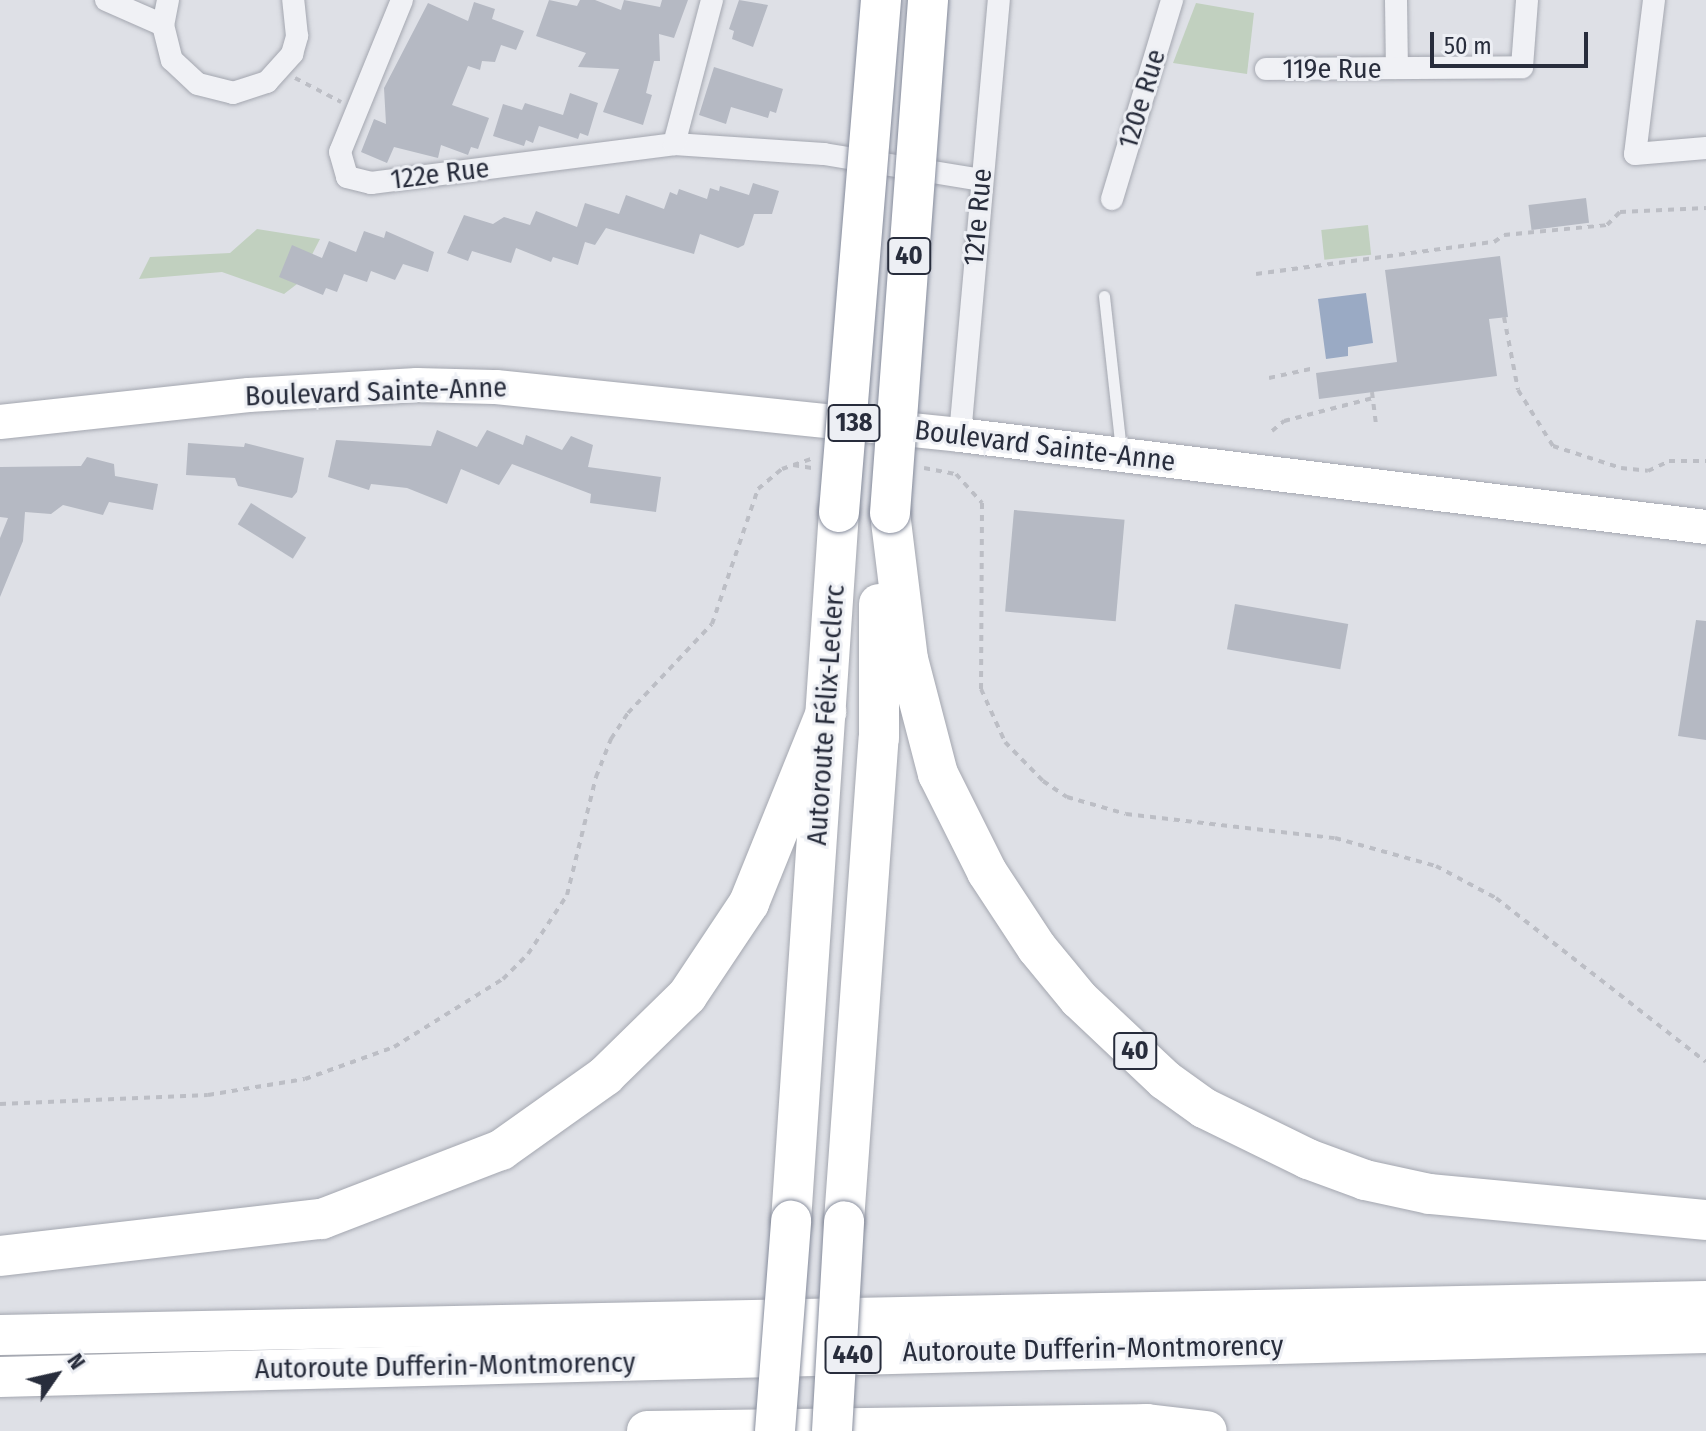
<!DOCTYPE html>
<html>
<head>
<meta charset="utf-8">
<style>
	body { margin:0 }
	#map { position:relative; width:1706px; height:1431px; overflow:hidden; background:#dee0e6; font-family:"Fira Sans Condensed",sans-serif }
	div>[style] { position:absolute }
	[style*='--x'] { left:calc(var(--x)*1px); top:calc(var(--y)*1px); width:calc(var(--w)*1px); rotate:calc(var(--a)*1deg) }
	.green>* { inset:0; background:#c1d0bf; transform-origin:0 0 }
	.water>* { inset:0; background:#9aaac4 }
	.building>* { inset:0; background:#b5b9c3; transform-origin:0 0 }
	.path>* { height:4px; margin-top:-2px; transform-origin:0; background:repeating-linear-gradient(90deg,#bcbec5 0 6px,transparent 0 12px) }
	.roads { filter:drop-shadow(0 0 2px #a4a7b0) drop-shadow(0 0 2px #a4a7b0) }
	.lane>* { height:11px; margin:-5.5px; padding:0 5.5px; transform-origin:5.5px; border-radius:5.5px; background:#f0f1f5 }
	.street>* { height:22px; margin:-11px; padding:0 11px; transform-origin:11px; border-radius:11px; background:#f0f1f5 }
	.primary>* { height:34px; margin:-17px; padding:0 17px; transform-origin:17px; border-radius:17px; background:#fff }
	.highway>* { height:40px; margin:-20px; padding:0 20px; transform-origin:20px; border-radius:20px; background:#fff }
	.bridges { filter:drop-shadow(0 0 2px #868c9c) drop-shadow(0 0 2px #868c9c) }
	.highway-bridge>* { height:40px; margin:-20px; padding:0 20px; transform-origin:20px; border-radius:20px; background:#fff }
	span { translate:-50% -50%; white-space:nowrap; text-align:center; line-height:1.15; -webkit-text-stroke:6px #edeff4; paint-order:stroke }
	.shield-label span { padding:2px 6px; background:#edeff4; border:2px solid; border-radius:6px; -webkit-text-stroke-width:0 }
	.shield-label { font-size:26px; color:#282d3c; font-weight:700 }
	.street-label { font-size:28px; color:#282d3c }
	.north { position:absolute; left:16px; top:1335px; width:80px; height:80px; -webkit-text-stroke:6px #edeff4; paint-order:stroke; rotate:56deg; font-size:22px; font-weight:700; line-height:32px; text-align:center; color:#282d3c }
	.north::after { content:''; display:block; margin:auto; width:28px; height:36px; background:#282d3c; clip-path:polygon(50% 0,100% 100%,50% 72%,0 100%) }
	.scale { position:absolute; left:1430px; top:32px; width:158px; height:36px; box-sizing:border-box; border:4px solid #282d3c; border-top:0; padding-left:10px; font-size:24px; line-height:28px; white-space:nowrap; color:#282d3c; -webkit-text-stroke:6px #edeff4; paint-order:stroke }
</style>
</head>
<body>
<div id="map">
	<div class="green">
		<i style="clip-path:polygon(1196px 3px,1254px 13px,1247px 74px,1173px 63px)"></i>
		<i style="left:1368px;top:225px;width:30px;height:47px;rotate:84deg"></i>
		<i style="clip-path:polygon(257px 229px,320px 239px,297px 284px,284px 294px,222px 272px,139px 279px,150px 257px,230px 253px)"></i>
	</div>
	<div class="water">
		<i style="clip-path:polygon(1366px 293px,1373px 343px,1348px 347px,1348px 356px,1326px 359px,1318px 299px)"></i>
	</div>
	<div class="building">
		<i style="clip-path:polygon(549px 0,577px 6px,580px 0,595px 0,621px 10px,624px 0,660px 7px,662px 0,688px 0,674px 38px,659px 34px,660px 61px,654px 61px,646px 93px,652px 95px,643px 125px,603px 112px,619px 69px,578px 67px,586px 53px,536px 36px)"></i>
		<i style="clip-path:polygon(739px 0,768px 5px,753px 47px,732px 39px,734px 31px,729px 29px)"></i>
		<i style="clip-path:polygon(474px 2px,495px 9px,492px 19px,524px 31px,516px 50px,501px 45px,495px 62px,482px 61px,480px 70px,468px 66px,452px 105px,489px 118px,478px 149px,471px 147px,468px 155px,441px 145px,438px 158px,394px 147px,387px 163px,361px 152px,374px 119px,386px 124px,384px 88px,428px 3px,468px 21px)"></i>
		<i style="clip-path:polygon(714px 67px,783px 89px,776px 113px,770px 111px,768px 118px,731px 107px,726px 124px,699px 115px)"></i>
		<i style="clip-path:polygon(570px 93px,598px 103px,588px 136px,580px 133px,578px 139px,539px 126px,533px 143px,526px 140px,524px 146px,493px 136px,503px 104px,522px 110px,525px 103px,563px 115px)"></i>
		<i style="clip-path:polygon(753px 183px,779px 191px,772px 214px,754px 214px,744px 245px,738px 248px,700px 234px,694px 254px,606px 228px,595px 245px,585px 242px,578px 265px,553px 257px,551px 262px,516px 248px,511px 263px,472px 251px,468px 261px,447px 253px,464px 215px,493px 224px,504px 217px,530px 225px,536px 211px,577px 227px,585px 203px,619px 214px,626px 195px,664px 209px,670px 192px,677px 195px,679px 189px,707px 199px,710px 188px,719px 191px,720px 186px,749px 195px)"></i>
		<i style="left:1586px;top:198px;width:25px;height:58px;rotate:83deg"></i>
		<i style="clip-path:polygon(364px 231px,384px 238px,386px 231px,434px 252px,428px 272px,403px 264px,395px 280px,371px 271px,367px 282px,344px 274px,337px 292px,326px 288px,323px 295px,279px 277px,292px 245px,322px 258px,329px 241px,356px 252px)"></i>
		<i style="clip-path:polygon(1500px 256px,1508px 317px,1489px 319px,1497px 376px,1319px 399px,1316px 373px,1397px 362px,1385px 270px)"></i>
		<i style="clip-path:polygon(437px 430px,477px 447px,487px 430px,523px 445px,526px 435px,562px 450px,571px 436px,593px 445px,588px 467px,661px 477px,656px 512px,590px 503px,591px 494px,512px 464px,499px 485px,461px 469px,447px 504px,407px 488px,371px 484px,369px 490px,328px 477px,336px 440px,431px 446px)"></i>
		<i style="clip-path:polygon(188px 443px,244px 447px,245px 443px,304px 458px,297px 492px,292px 498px,238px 486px,235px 478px,186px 475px)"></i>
		<i style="clip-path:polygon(87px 457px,114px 464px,115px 476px,158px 484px,153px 510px,109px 502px,103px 515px,63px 505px,51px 514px,25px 512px,23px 541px,0 597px,0 538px,8px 518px,0 517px,0 467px,81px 466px)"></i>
		<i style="left:251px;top:503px;width:65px;height:25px;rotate:32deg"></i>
		<i style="left:1014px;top:510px;width:111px;height:102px;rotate:5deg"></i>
		<i style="left:1235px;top:604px;width:115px;height:46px;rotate:10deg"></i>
		<i style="clip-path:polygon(1696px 620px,1706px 621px,1706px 740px,1678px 736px)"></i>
	</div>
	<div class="path">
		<i style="--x:295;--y:78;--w:52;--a:27.6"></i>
		<i style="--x:1256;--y:274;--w:240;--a:-7.7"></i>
		<i style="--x:1494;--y:242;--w:12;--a:-35"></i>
		<i style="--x:1504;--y:235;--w:103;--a:-5.5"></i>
		<i style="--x:1607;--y:225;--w:18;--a:-45"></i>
		<i style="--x:1620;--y:212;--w:86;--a:-2.7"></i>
		<i style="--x:1504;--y:317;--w:74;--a:79.1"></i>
		<i style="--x:1518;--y:390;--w:66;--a:58"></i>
		<i style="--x:1553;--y:446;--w:71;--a:17.9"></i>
		<i style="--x:1621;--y:468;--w:27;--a:6"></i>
		<i style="--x:1648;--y:471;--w:23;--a:-25"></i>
		<i style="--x:1669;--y:461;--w:37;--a:0"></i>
		<i style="--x:1269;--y:378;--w:47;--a:-12.3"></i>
		<i style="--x:1372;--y:392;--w:33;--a:83"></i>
		<i style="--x:1272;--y:431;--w:16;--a:-40"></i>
		<i style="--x:1284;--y:421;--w:92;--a:-14.5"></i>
		<i style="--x:793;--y:465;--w:19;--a:9"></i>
		<i style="--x:924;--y:468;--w:33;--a:11"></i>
		<i style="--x:956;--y:474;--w:39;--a:48"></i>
		<i style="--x:982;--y:503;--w:186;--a:90.3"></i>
		<i style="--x:981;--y:689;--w:58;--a:65.6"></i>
		<i style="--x:1005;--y:742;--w:54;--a:45.7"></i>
		<i style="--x:1043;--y:781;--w:29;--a:34"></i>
		<i style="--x:1067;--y:797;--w:61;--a:16.1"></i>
		<i style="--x:1126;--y:814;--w:210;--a:6.6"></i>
		<i style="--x:1335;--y:838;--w:105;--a:15.5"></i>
		<i style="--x:1436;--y:866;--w:68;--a:28.1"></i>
		<i style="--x:1496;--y:898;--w:266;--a:38"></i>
		<i style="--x:0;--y:1104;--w:208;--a:-2.5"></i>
		<i style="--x:208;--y:1095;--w:98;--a:-9.4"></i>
		<i style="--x:305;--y:1079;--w:95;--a:-19.8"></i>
		<i style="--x:394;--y:1047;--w:128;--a:-32"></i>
		<i style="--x:503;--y:979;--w:35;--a:-45"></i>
		<i style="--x:528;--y:954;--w:71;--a:-56.5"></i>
		<i style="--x:567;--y:895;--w:122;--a:-76.2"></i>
		<i style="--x:596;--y:777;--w:41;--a:-68.5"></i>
		<i style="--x:611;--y:739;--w:31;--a:-57"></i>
		<i style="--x:628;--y:713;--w:122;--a:-46.7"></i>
		<i style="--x:712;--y:624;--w:143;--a:-71.2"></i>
		<i style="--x:758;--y:489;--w:31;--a:-40"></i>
		<i style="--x:782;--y:469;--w:34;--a:-19"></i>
	</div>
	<div class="roads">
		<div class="lane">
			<i style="--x:1104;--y:296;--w:156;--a:83.7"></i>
		</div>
		<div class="street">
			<i style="--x:106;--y:0;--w:62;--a:23.7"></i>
			<i style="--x:168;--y:0;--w:25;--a:101"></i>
			<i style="--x:163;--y:25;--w:36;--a:76"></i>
			<i style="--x:172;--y:60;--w:35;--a:43"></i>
			<i style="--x:198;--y:84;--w:36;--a:14"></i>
			<i style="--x:233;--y:93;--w:36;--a:-18"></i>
			<i style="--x:267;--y:82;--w:38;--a:-48"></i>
			<i style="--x:292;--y:54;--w:19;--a:-74"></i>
			<i style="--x:297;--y:36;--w:36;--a:-96"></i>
			<i style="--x:402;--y:0;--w:164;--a:112.2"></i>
			<i style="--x:340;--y:152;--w:26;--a:74"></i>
			<i style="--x:347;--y:177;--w:25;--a:14"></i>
			<i style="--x:371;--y:183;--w:305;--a:-7.3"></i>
			<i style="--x:674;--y:144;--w:150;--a:3.8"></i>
			<i style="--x:824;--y:154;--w:159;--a:9.4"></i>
			<i style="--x:1396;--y:0;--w:68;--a:89.2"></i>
			<i style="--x:1654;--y:0;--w:155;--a:97"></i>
			<i style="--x:1635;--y:154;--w:71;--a:-4.8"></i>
			<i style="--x:1266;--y:69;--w:256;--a:-0.4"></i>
			<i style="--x:1522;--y:67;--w:67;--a:-85.7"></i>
			<i style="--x:674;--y:144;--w:149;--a:-75.2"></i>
			<i style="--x:1112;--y:199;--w:208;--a:-73.2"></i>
			<i style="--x:960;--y:435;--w:437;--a:-84.9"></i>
		</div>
		<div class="primary">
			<i style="--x:0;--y:422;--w:250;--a:-6.2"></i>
			<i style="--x:249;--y:395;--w:168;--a:-3.4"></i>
			<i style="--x:417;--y:385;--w:79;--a:1.5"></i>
			<i style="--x:496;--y:387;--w:466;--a:5.9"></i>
			<i style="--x:960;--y:435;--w:752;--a:7.03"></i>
		</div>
		<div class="highway">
			<i style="--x:890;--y:513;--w:147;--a:83"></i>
			<i style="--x:908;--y:659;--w:119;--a:75.4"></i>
			<i style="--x:938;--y:774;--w:110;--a:63.4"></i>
			<i style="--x:987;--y:872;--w:91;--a:56.7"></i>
			<i style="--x:1037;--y:948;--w:66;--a:50.5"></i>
			<i style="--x:1079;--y:999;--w:118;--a:43.3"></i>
			<i style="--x:1165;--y:1080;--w:48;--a:35.7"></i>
			<i style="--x:1204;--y:1108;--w:116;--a:26.1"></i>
			<i style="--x:1308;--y:1159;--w:61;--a:20.2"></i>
			<i style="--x:1365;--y:1180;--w:66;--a:12.2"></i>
			<i style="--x:1430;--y:1194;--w:277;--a:5.4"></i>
			<i style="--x:791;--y:1221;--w:711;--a:-86.13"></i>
			<i style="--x:844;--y:1221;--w:484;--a:-85.9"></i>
			<i style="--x:879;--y:738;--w:134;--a:-90"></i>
			<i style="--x:0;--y:1256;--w:324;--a:-6.6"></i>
			<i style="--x:322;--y:1219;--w:192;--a:-21.1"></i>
			<i style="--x:501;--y:1150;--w:128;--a:-35.4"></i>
			<i style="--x:605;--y:1076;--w:115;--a:-44.3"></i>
			<i style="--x:687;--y:996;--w:112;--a:-56.3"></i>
			<i style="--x:749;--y:903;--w:206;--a:-68"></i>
			<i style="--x:0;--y:1335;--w:1706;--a:-1.14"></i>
			<i style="--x:0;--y:1377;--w:1707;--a:-1.48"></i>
			<i style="--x:647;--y:1431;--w:500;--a:-0.8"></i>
			<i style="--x:1147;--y:1424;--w:60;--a:6.7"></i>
		</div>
	</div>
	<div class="bridges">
		<div class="highway-bridge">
			<i style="--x:839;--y:512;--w:514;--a:-85.31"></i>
			<i style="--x:890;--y:513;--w:514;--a:-85.76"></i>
			<i style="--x:775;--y:1431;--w:211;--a:-85.6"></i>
			<i style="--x:832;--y:1431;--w:210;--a:-86.7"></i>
		</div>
	</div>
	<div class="shield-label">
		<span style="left:909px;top:256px">40</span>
		<span style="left:854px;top:423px">138</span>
		<span style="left:1135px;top:1051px">40</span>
		<span style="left:853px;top:1355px">440</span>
	</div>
	<div class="street-label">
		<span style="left:1332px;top:69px">119e Rue</span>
		<span style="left:1142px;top:99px;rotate:-73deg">120e Rue</span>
		<span style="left:440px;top:174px;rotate:-7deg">122e Rue</span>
		<span style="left:978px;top:217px;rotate:-85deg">121e Rue</span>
		<span style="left:376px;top:392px;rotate:-2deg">Boulevard Sainte-Anne</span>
		<span style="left:1045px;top:446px;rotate:7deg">Boulevard Sainte-Anne</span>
		<span style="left:826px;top:715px;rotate:-86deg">Autoroute Félix-Leclerc</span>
		<span style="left:1093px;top:1349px;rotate:-1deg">Autoroute Dufferin-Montmorency</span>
		<span style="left:445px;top:1366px;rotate:-1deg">Autoroute Dufferin-Montmorency</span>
	</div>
	<div class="north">N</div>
	<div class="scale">50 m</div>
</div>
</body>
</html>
